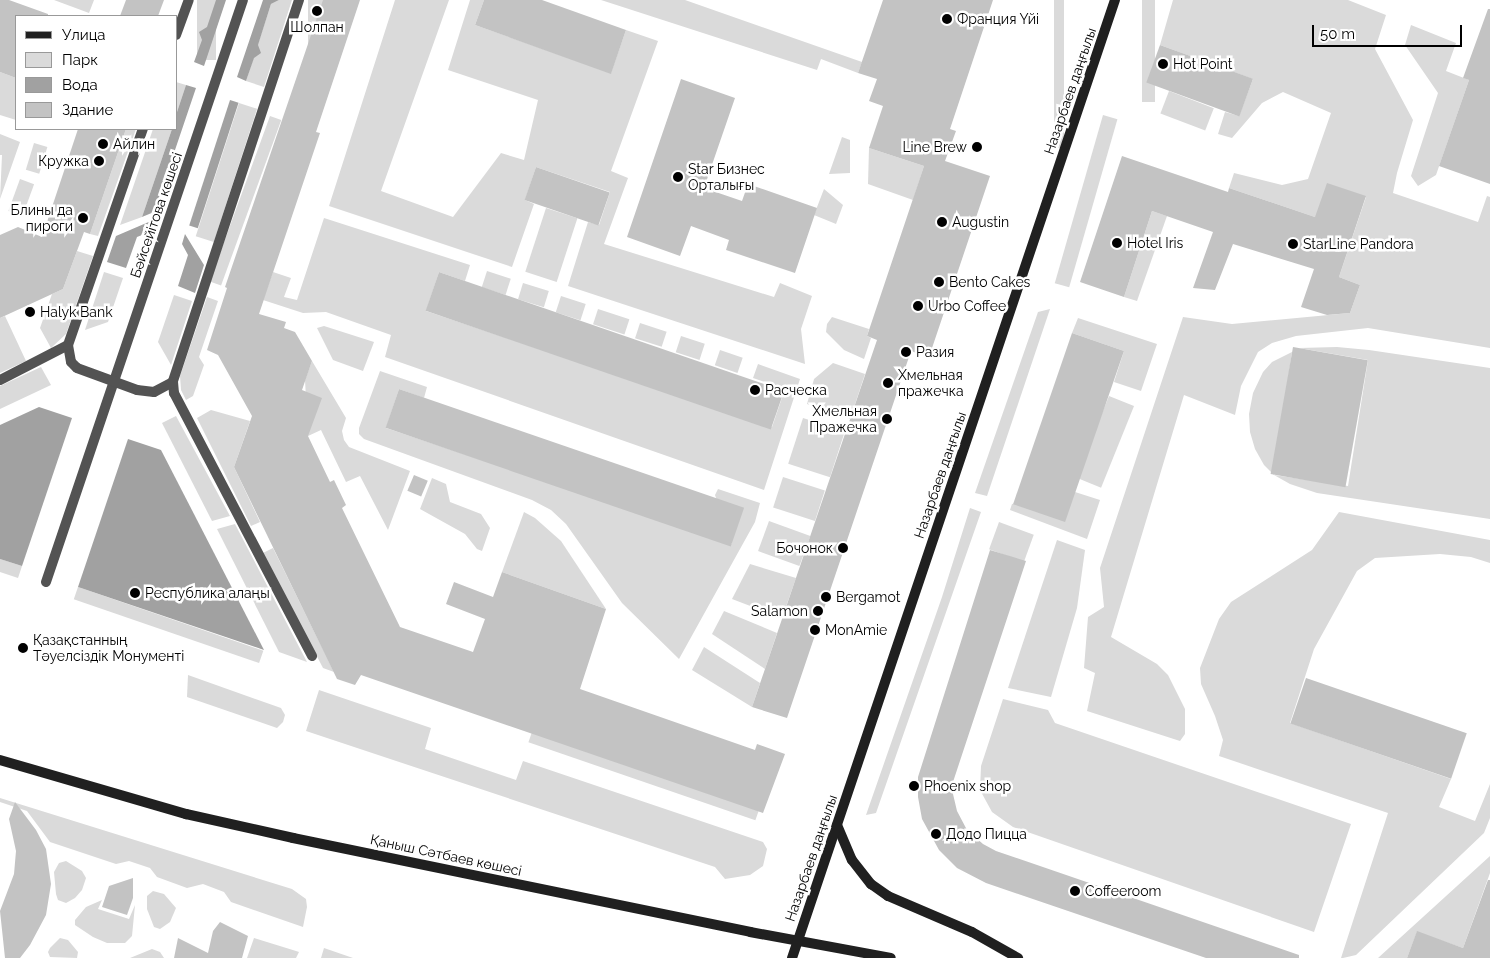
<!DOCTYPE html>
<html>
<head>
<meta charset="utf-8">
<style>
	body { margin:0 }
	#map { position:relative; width:1490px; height:958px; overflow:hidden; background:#fff; font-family:Raleway,sans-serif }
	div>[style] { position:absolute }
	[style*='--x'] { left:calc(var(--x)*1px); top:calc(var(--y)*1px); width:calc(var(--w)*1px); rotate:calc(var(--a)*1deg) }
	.green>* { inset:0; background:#dadada; transform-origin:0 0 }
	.water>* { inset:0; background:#a1a1a1; transform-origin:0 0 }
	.building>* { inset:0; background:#c3c3c3; transform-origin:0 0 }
	.pedestrian>* { height:10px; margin:-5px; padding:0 5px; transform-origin:5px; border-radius:5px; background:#535353 }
	.minor>* { height:10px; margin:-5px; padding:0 5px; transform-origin:5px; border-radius:5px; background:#535353 }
	.secondary>* { height:10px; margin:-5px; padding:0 5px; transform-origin:5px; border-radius:5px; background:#202020 }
	.dots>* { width:14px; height:14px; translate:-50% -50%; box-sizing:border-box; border:2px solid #fff; border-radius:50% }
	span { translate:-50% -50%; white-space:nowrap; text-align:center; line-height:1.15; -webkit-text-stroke:5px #fff; paint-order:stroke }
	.poi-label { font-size:14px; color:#000 }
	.left { translate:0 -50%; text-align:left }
	.right { translate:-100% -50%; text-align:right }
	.street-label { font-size:14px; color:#000 }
	.legend { position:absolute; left:15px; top:15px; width:162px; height:115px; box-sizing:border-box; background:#fff; border:1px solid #999; margin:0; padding:6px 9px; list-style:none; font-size:15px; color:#000 }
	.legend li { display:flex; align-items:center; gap:10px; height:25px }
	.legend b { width:25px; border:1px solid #999 }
	.scale { position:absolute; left:1312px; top:25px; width:150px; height:22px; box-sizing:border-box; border:2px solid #000; border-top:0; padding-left:6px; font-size:15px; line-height:18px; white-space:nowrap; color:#000; -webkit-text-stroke:4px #fff; paint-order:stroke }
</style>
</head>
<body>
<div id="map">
	<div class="green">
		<i style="clip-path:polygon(54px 0,94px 0,89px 13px)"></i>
		<i style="left:197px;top:0;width:19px;height:60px"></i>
		<i style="clip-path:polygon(279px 0,292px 0,264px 87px,246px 81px,271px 4px)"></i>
		<i style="left:308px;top:0;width:15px;height:101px"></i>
		<i style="clip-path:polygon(395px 0,449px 0,381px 191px,453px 217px,501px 153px,524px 160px,538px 100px,448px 70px,470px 0,484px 0,475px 25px,611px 73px,626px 30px,658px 41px,611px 171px,628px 178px,604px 244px,774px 297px,780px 283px,812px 296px,801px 329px,805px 364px,568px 286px,588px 222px,599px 225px,610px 192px,536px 167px,525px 200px,534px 204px,512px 267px,329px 206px)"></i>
		<i style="clip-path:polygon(601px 0,685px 0,862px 62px,858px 73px,821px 59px,817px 70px)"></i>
		<i style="left:1054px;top:0;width:10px;height:148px"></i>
		<i style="left:1142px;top:0;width:13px;height:102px"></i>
		<i style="clip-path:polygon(1173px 0,1348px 0,1386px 15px,1375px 49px,1413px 120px,1397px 173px,1393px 193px,1478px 222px,1487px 196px,1490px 197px,1490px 348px,1368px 328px,1296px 336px,1272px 343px,1258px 352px,1241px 386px,1235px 415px,1184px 395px,1111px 637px,1157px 664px,1168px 675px,1185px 709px,1185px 734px,1180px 741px,1087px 711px,1095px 673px,1084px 668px,1088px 617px,1104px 607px,1100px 568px,1183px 317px,1232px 324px,1350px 313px,1360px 285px,1339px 277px,1366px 197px,1315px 217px,1229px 188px,1234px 173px,1282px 185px,1308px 179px,1331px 113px,1283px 92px,1262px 103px,1232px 138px,1218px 134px,1225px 112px,1239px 116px,1253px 79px,1160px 45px)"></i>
		<i style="clip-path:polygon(1411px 25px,1456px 43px,1446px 71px,1469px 80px,1436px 175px,1418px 186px,1411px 176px,1438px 93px,1405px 45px)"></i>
		<i style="clip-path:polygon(0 72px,16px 78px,16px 120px,0 115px)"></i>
		<i style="clip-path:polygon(176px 82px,186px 85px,176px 115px)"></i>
		<i style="left:1169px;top:91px;width:48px;height:24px;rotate:21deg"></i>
		<i style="left:239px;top:103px;width:19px;height:140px;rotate:18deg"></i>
		<i style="left:1103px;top:115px;width:15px;height:175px;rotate:16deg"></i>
		<i style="left:270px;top:116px;width:12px;height:176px;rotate:20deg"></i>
		<i style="clip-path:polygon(126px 129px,136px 129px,98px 236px,90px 234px)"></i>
		<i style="clip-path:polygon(153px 129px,172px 129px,142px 217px,120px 225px)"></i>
		<i style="clip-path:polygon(0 134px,20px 142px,0 199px,2px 155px,0 155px)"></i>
		<i style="clip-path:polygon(842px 137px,850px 140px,850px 173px,829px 174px)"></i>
		<i style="left:34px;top:143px;width:14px;height:28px;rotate:17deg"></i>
		<i style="clip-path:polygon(869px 148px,924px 166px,913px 200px,868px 184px)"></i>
		<i style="left:20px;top:179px;width:15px;height:34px;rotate:20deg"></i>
		<i style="clip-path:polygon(824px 189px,843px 205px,836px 224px,814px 215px)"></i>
		<i style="left:546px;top:208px;width:33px;height:67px;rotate:18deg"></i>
		<i style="clip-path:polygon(1152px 211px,1167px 216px,1137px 301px,1124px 297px)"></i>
		<i style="clip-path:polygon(324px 218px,470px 265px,465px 281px,439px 272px,426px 311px,772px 427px,785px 389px,753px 378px,758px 364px,800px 379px,764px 490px,385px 357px,391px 335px,326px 312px,303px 313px,263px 300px,273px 272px,291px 278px,284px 297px,297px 300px)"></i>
		<i style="clip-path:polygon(77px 251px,93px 256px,66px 334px,51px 348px,40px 328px,52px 294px,63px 289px)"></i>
		<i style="left:487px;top:271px;width:25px;height:17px;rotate:18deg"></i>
		<i style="clip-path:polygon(104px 272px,123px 278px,108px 322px,85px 330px)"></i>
		<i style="left:523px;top:283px;width:27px;height:17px;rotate:17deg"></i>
		<i style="clip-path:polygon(174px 295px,192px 301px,171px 365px,158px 342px)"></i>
		<i style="left:561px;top:296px;width:26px;height:17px;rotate:18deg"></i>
		<i style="clip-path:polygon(207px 297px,218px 301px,199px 357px,204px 365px,193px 396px,186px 400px,181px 390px,180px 376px)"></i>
		<i style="left:598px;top:309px;width:33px;height:16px;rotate:18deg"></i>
		<i style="clip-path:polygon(1050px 309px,987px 496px,975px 493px,1038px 312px)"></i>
		<i style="clip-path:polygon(5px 316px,26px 361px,0 373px,0 318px)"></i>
		<i style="clip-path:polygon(832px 317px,869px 329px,867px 336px,871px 338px,864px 359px,844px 350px,826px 332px,827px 324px)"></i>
		<i style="clip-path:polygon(1078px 318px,1157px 344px,1141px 391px,1114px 382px,1124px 351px,1072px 333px)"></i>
		<i style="left:640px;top:323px;width:28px;height:16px;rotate:18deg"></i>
		<i style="clip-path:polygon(324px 326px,374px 342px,363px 371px,333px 360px,317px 328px)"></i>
		<i style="left:681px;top:336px;width:25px;height:17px;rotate:18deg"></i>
		<i style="clip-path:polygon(1337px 347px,1369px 350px,1490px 368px,1490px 519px,1317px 493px,1290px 484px,1274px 475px,1264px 465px,1255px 449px,1250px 432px,1249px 414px,1253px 393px,1263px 372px,1272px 362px,1292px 352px,1274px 475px,1348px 486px,1368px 360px,1299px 348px)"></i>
		<i style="left:720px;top:350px;width:24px;height:16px;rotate:19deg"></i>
		<i style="clip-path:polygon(312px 361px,346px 418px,342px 431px,344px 440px,349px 447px,410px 471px,388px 530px,360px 476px,346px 482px,321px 430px,308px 436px,305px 380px)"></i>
		<i style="clip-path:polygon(833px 363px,865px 374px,850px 419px,807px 404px,814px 379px)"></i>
		<i style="clip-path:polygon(41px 367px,51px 385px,0 409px,0 386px)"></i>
		<i style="clip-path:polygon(380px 371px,427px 387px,424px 398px,399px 389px,386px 428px,732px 544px,715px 495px,718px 489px,760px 503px,755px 522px,679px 659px,622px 603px,566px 524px,551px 510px,532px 500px,364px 439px,359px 434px,359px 428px)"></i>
		<i style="left:1109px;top:396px;width:27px;height:88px;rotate:22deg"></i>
		<i style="clip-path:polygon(211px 410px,250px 421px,234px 467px,260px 522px,251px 526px,197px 418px)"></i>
		<i style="clip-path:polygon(176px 416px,230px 516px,212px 521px,162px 423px)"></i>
		<i style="left:803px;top:418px;width:44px;height:48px;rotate:18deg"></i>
		<i style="left:783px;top:477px;width:44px;height:32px;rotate:18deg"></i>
		<i style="clip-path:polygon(432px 478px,446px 484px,450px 502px,481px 514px,490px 528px,482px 551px,477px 549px,465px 534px,420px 509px)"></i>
		<i style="clip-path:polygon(1075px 492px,1100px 500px,1087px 539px,1010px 510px,1012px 504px)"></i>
		<i style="clip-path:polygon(970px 508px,981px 512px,876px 813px,866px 815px,942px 597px)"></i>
		<i style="clip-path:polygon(524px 512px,535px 518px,561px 541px,606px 609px,502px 572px)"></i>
		<i style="clip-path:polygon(1339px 512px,1490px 540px,1490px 563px,1471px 557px,1440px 554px,1375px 558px,1357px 571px,1314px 649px,1290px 723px,1451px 779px,1439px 807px,1475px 821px,1490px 784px,1490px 818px,1484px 833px,1356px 955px,1343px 958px,1341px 958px,1388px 813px,1219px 756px,1223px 740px,1215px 716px,1201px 684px,1200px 668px,1219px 619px,1231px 602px,1312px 550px)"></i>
		<i style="left:769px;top:521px;width:44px;height:32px;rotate:20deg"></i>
		<i style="left:999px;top:522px;width:37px;height:29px;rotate:20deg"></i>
		<i style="clip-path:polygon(235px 524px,307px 662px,279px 652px,217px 529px)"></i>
		<i style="clip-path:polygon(1057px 540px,1085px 550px,1077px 608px,1051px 697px,1008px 688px)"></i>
		<i style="clip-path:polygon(273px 548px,334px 672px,323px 668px,263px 553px)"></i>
		<i style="clip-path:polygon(0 559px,22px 566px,18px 578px,0 572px)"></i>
		<i style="clip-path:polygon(750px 564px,796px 578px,782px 618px,732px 599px)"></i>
		<i style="left:78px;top:587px;width:196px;height:13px;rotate:19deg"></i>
		<i style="clip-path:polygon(724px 611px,777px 633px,765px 669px,712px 634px)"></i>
		<i style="clip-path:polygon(704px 647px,760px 683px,752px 707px,692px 670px)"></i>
		<i style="clip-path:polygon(188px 675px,281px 708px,285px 715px,283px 722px,277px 728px,187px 697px)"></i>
		<i style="clip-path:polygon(319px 690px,431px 728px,425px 749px,516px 780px,523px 761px,763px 842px,767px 849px,763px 866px,750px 875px,725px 879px,715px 867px,306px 731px)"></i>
		<i style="clip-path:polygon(1003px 699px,1048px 710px,1055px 723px,1351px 824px,1314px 932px,1013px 827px,992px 812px,980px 790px,981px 766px)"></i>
		<i style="left:533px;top:729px;width:240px;height:14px;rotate:19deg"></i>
		<i style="clip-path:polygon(0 798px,292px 889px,306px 899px,307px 907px,303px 927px,231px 902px,224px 892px,203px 884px,187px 888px,157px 877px,150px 868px,129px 861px,116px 864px,50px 842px,27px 811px,0 802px)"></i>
		<i style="clip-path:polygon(1490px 856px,1490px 873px,1463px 948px,1417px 932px,1407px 958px,1378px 958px)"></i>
		<i style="clip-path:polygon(66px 861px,82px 871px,86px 878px,82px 890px,75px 898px,66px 903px,58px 900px,56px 894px,54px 872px,59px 863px)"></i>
		<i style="clip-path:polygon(153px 891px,164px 894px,176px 908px,170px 922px,160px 929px,154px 927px,147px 909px,147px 896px)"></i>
		<i style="clip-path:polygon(102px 900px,98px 909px,129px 919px,135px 905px,132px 936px,125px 943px,107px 943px,93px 937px,75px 925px,75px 920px,86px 907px)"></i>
		<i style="clip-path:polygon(60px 938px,68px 940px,78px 952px,77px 958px,50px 957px,48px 952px,50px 948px)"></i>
		<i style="clip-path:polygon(254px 938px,296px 951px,299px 952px,296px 958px,247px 958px)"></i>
		<i style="clip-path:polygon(324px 948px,353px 958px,321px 958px)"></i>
		<i style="clip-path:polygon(152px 949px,160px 952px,164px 958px,130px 958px)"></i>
	</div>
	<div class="water">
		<i style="clip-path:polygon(216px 0,226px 0,204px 66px,194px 62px,202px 40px,199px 32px,207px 27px)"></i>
		<i style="clip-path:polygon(263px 0,279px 0,271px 4px,258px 45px,261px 53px,254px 58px,246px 81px,237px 77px)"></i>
		<i style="clip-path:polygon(186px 85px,196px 88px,154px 212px,142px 217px,172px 129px,176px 129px,176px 115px)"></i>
		<i style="left:230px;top:100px;width:9px;height:132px;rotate:18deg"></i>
		<i style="clip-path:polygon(151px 221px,147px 233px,137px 237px,126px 268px,107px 262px,116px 236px)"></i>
		<i style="clip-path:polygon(185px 234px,204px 265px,195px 293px,178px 286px,188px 255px,182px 244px)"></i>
		<i style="clip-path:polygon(39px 407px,72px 418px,22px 566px,0 559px,0 425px)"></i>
		<i style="clip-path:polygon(128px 439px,161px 450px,264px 650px,78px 587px)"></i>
	</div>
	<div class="building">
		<i style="clip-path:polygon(0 0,9px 0,48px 14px,48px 16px,16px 16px,16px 78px,0 72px)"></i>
		<i style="clip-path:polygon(126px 0,164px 0,158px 16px,120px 16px)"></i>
		<i style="clip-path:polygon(323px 0,360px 0,316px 132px,320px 133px,259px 314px,286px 322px,284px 328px,295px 332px,312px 361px,302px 390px,322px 398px,308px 436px,330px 482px,334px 480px,346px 505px,342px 508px,400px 627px,473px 652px,485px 619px,446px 604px,454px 582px,493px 597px,502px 572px,606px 609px,580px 689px,755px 750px,757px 744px,785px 754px,763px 813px,361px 675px,355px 685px,337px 679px,234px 467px,252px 416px,218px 355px,207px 350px,227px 288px,225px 287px)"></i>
		<i style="clip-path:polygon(484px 0,542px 0,626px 30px,611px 74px,475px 25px)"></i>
		<i style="clip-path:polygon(883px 0,993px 0,950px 129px,956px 131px,945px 161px,990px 176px,929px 357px,911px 351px,787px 718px,752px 707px,877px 340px,867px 336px,924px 166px,869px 148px,883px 106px,869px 101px,877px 79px,858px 73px)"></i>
		<i style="clip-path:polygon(1488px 9px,1490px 9px,1490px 184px,1439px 166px,1469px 80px,1463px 78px)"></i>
		<i style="left:1160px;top:45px;width:99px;height:40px;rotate:20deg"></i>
		<i style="clip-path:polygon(681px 79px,735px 98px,704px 188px,742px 201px,748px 184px,817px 208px,795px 273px,726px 250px,729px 240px,691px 226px,680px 256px,627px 237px)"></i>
		<i style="clip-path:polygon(78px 129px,126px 129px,90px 234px,84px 232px,63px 289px,0 318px,0 235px,18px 227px,42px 237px)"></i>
		<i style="clip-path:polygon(1122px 156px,1228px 192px,1229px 188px,1315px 217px,1327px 183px,1366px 196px,1339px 277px,1360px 285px,1350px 313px,1327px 315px,1301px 307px,1314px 269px,1233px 244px,1215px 290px,1193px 288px,1213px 232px,1152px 211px,1124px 297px,1080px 282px)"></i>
		<i style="left:536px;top:167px;width:78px;height:35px;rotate:19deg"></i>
		<i style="left:439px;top:272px;width:365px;height:41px;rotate:19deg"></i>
		<i style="left:1072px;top:333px;width:55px;height:181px;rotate:19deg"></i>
		<i style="left:1293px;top:347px;width:76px;height:129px;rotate:10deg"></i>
		<i style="left:399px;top:389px;width:365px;height:41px;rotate:19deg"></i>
		<i style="left:414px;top:475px;width:15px;height:17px;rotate:23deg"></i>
		<i style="clip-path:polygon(990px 550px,1026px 561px,953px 782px,953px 794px,957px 811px,967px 830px,983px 844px,996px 851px,1299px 955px,1299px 958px,1206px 958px,986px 883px,957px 868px,939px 850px,922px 819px,918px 797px,918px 777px)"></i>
		<i style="left:1306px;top:678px;width:170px;height:48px;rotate:19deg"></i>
		<i style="clip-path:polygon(15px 802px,36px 830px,46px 849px,51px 884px,46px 915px,30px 945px,20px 958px,5px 958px,0 911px,14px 874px,16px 851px,9px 819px)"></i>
		<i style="clip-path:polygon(133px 878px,133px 898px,127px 915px,102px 907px,109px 886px)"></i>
		<i style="clip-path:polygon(1488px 880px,1490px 880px,1490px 958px,1407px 958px,1417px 931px,1463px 948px)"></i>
		<i style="clip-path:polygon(220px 922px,248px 936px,242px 958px,174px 958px,178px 938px,208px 953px,213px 931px)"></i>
	</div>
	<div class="pedestrian">
		<i style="--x:46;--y:582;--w:614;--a:-71.3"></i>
	</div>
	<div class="minor">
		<i style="--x:299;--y:0;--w:402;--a:108.3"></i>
		<i style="--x:173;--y:382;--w:11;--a:85"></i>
		<i style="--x:174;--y:393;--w:297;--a:62.3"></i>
		<i style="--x:176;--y:35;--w:37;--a:-70"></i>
		<i style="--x:68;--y:345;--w:17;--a:80"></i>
		<i style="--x:71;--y:362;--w:8;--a:45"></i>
		<i style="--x:77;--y:368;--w:64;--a:20.1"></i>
		<i style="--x:137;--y:390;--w:17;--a:7"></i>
		<i style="--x:154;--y:392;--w:21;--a:-28"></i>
		<i style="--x:0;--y:380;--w:76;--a:-27.2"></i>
		<i style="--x:68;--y:345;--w:229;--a:-70.9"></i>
	</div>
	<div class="secondary">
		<i style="--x:0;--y:760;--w:194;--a:16.2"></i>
		<i style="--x:186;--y:814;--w:110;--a:12.6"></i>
		<i style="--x:293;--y:838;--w:467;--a:11.6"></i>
		<i style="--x:750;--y:932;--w:143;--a:10.4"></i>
		<i style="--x:837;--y:825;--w:38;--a:67"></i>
		<i style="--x:852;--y:860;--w:31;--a:52"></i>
		<i style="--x:871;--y:884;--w:21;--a:35"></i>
		<i style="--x:888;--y:896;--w:91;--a:23.2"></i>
		<i style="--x:972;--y:932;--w:53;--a:29.5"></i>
		<i style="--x:792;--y:958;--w:1011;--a:-71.37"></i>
	</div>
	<div class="dots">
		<i style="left:317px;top:11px;background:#000"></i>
		<i style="left:947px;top:19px;background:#000"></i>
		<i style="left:1163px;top:64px;background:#000"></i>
		<i style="left:103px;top:144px;background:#000"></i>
		<i style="left:977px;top:147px;background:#000"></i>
		<i style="left:99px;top:161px;background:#000"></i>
		<i style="left:678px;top:177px;background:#000"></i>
		<i style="left:83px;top:218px;background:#000"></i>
		<i style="left:942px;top:222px;background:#000"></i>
		<i style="left:1117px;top:243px;background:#000"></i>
		<i style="left:1293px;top:244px;background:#000"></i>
		<i style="left:939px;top:282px;background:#000"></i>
		<i style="left:918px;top:306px;background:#000"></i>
		<i style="left:30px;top:312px;background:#000"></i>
		<i style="left:906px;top:352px;background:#000"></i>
		<i style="left:888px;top:383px;background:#000"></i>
		<i style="left:755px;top:390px;background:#000"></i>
		<i style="left:887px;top:419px;background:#000"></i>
		<i style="left:843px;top:548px;background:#000"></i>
		<i style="left:135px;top:593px;background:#000"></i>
		<i style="left:826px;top:597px;background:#000"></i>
		<i style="left:818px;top:611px;background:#000"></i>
		<i style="left:815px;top:630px;background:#000"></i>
		<i style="left:23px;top:648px;background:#000"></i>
		<i style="left:914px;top:786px;background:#000"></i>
		<i style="left:936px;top:834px;background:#000"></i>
		<i style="left:1075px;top:891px;background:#000"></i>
	</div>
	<div class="poi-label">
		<span class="left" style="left:957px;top:19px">Франция Үйі</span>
		<span style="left:317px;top:27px">Шолпан</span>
		<span class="left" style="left:1173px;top:64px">Hot Point</span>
		<span class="left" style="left:113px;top:144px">Айлин</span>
		<span class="right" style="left:967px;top:147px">Line Brew</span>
		<span class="right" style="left:89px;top:161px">Кружка</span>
		<span class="left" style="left:688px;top:177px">Star Бизнес<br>Орталығы</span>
		<span class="right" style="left:73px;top:218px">Блины да<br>пироги</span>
		<span class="left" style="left:952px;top:222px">Augustin</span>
		<span class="left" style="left:1127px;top:243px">Hotel Iris</span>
		<span class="left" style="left:1303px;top:244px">StarLine Pandora</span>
		<span class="left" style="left:949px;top:282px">Bento Cakes</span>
		<span class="left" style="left:928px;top:306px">Urbo Coffee</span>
		<span class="left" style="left:40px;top:312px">Halyk Bank</span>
		<span class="left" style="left:916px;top:352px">Разия</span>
		<span class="left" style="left:898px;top:383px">Хмельная<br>пражечка</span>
		<span class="left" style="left:765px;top:390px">Расческа</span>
		<span class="right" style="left:877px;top:419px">Хмельная<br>Пражечка</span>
		<span class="right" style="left:833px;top:548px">Бочонок</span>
		<span class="left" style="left:145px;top:593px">Республика алаңы</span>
		<span class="left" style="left:836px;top:597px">Bergamot</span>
		<span class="right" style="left:808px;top:611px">Salamon</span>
		<span class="left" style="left:825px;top:630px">MonAmie</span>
		<span class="left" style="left:33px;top:648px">Қазақстанның<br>Тәуелсіздік Монументі</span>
		<span class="left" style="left:924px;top:786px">Phoenix shop</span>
		<span class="left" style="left:946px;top:834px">Додо Пицца</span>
		<span class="left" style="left:1085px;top:891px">Coffeeroom</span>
	</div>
	<div class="street-label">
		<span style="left:1070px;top:91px;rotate:-71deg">Назарбаев даңғылы</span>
		<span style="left:156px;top:215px;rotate:-71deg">Бәйсейітова көшесі</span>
		<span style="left:940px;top:475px;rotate:-71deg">Назарбаев даңғылы</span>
		<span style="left:446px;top:855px;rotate:12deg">Қаныш Сәтбаев көшесі</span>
		<span style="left:811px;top:858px;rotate:-71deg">Назарбаев даңғылы</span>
	</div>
	<ul class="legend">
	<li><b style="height:6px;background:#202020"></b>Улица</li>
	<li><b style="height:14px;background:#dadada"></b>Парк</li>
	<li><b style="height:14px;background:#a1a1a1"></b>Вода</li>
	<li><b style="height:14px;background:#c3c3c3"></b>Здание</li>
	</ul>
	<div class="scale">50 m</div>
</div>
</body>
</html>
